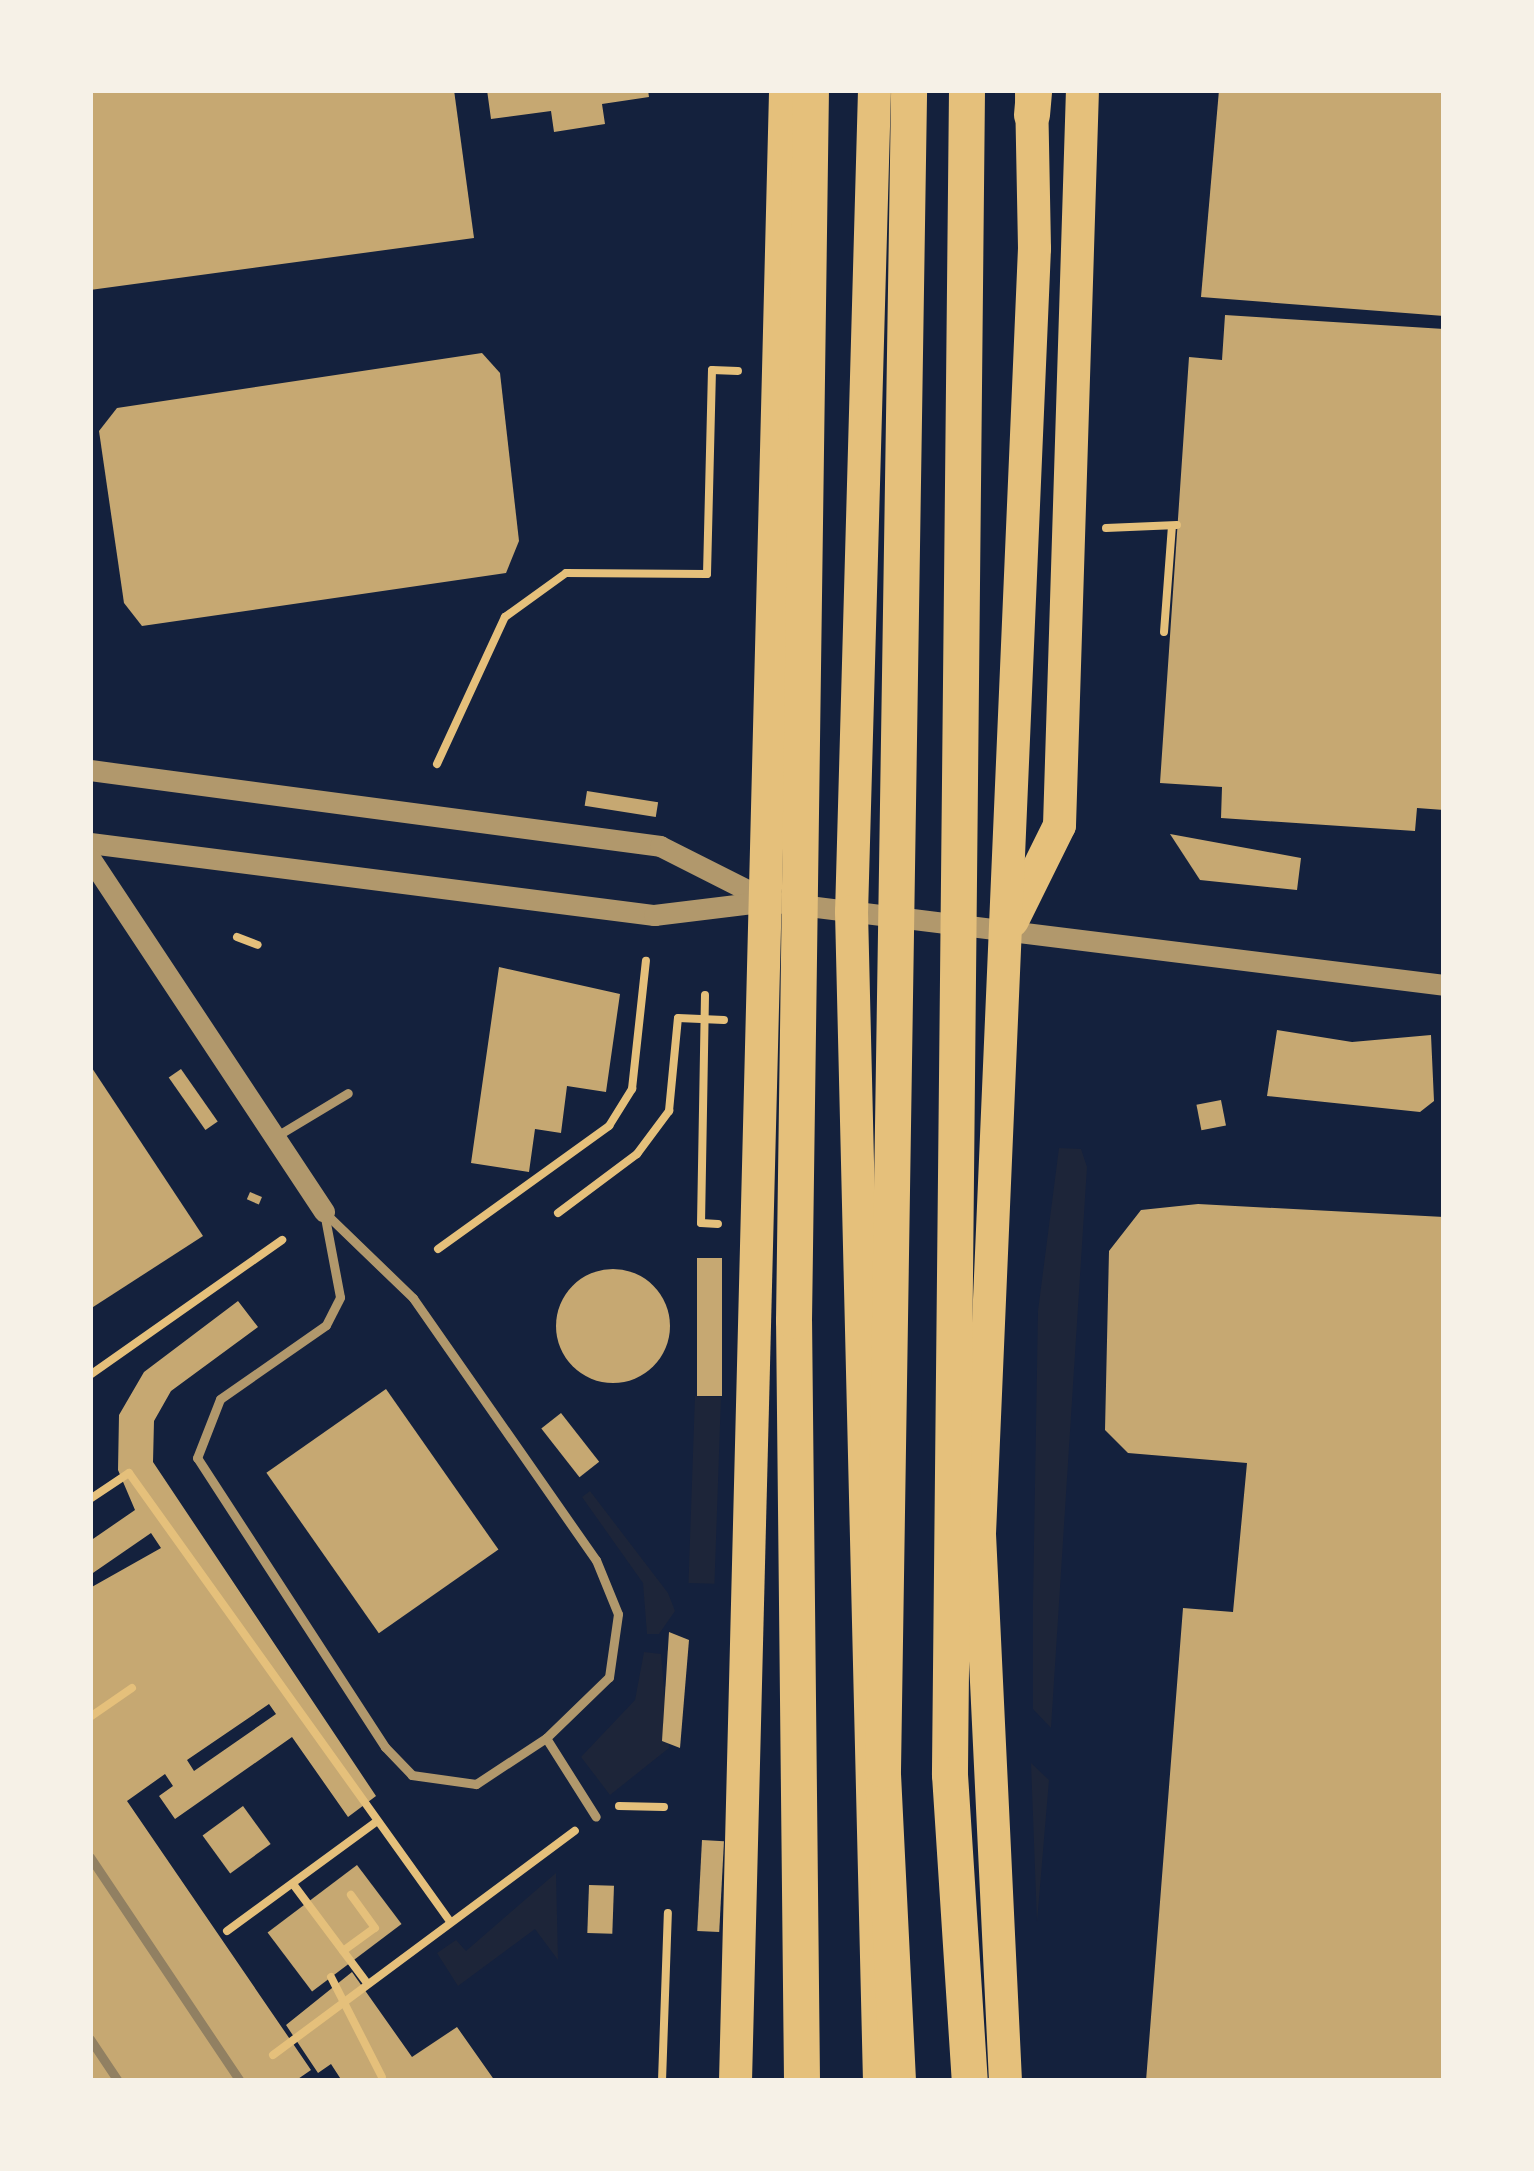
<!DOCTYPE html>
<html>
<head>
<meta charset="utf-8">
<style>
	body { margin:0 }
	#map { position:relative; width:1534px; height:2171px; overflow:hidden; background:#14213d; font-family:"Fira Sans",sans-serif }
	div>[style] { position:absolute }
	[style*='--x'] { left:calc(var(--x)*1px); top:calc(var(--y)*1px); width:calc(var(--w)*1px); rotate:calc(var(--a)*1deg) }
	.green>* { inset:0; background:#1d2539; transform-origin:0 0 }
	.building>* { inset:0; background:#c6a872; transform-origin:0 0 }
	.round { border-radius:50% }
	.path>* { height:8px; margin:-4px; padding:0 4px; transform-origin:4px; border-radius:4px; background:#e5c07b }
	.service>* { height:9px; margin:-4.5px; padding:0 4.5px; transform-origin:4.5px; border-radius:4.5px; background:#b1986c }
	.tertiary>* { height:21px; margin:-10.5px; padding:0 10.5px; transform-origin:10.5px; border-radius:10.5px; background:#b1986c }
	.trunk>* { height:33px; margin:-16.5px; padding:0 16.5px; transform-origin:16.5px; border-radius:16.5px; background:#e5c07b }
	.motorway>* { height:36px; margin:-18px; padding:0 18px; transform-origin:18px; border-radius:18px; background:#e5c07b }
	.rail>* { height:9px; margin:-4.5px; padding:0 4.5px; transform-origin:4.5px; border-radius:4.5px; background:#918062 }
	span { translate:-50% -50%; white-space:nowrap; text-align:center; line-height:1.15; -webkit-text-stroke:9px #f6f1e7; paint-order:stroke }
	.frame { position:absolute; inset:0; border:93px solid #f6f1e7; pointer-events:none }
</style>
</head>
<body>
<div id="map">
	<div class="green">
		<i style="clip-path:polygon(1059px 1148px,1081px 1149px,1087px 1167px,1051px 1728px,1033px 1709px,1033px 1602px,1038px 1311px)"></i>
		<i style="left:695px;top:1396px;width:26px;height:187px;rotate:2deg"></i>
		<i style="clip-path:polygon(590px 1491px,668px 1593px,675px 1611px,659px 1634px,647px 1634px,643px 1583px,582px 1497px)"></i>
		<i style="clip-path:polygon(644px 1652px,661px 1654px,669px 1748px,610px 1795px,581px 1757px,635px 1700px)"></i>
		<i style="clip-path:polygon(1031px 1763px,1049px 1780px,1037px 1922px)"></i>
		<i style="clip-path:polygon(556px 1873px,558px 1960px,535px 1929px,458px 1986px,437px 1953px,456px 1940px,466px 1951px)"></i>
	</div>
	<div class="building">
		<i style="clip-path:polygon(90px 90px,454px 90px,474px 238px,90px 290px)"></i>
		<i style="clip-path:polygon(487px 90px,648px 90px,649px 97px,602px 104px,605px 124px,554px 132px,551px 111px,491px 119px)"></i>
		<i style="clip-path:polygon(1219px 90px,1444px 90px,1444px 316px,1201px 297px)"></i>
		<i style="clip-path:polygon(1225px 315px,1444px 329px,1444px 810px,1417px 808px,1415px 831px,1221px 818px,1222px 787px,1160px 783px,1189px 357px,1222px 360px)"></i>
		<i style="clip-path:polygon(482px 353px,500px 373px,519px 541px,506px 573px,142px 626px,124px 603px,99px 431px,117px 408px)"></i>
		<i style="left:587px;top:791px;width:72px;height:15px;rotate:9deg"></i>
		<i style="clip-path:polygon(1170px 834px,1301px 858px,1297px 890px,1200px 880px)"></i>
		<i style="clip-path:polygon(499px 967px,620px 994px,606px 1092px,567px 1086px,561px 1133px,535px 1129px,529px 1172px,471px 1163px)"></i>
		<i style="clip-path:polygon(1277px 1030px,1352px 1042px,1431px 1035px,1434px 1101px,1420px 1112px,1267px 1096px)"></i>
		<i style="clip-path:polygon(90px 1065px,203px 1236px,90px 1309px)"></i>
		<i style="left:181px;top:1069px;width:64px;height:15px;rotate:55deg"></i>
		<i style="left:1221px;top:1100px;width:26px;height:25px;rotate:79deg"></i>
		<i style="left:250px;top:1192px;width:13px;height:8px;rotate:23deg"></i>
		<i style="clip-path:polygon(1198px 1204px,1444px 1217px,1444px 2081px,1146px 2081px,1183px 1608px,1233px 1612px,1247px 1463px,1128px 1453px,1105px 1430px,1109px 1251px,1141px 1210px)"></i>
		<i style="left:697px;top:1258px;width:25px;height:138px"></i>
		<i class="round" style="left:556px;top:1269px;width:114px;height:114px"></i>
		<i style="clip-path:polygon(evenodd,238px 1301px,258px 1327px,171px 1391px,154px 1421px,153px 1462px,376px 1796px,348px 1817px,292px 1737px,175px 1819px,159px 1796px,173px 1786px,165px 1774px,127px 1801px,311px 2070px,295px 2081px,90px 2081px,90px 1588px,161px 1548px,151px 1533px,90px 1575px,90px 1541px,135px 1510px,118px 1470px,119px 1415px,144px 1372px,238px 1301px,269px 1704px,276px 1714px,194px 1771px,187px 1760px,269px 1704px)"></i>
		<i style="left:386px;top:1389px;width:196px;height:146px;rotate:55deg"></i>
		<i style="left:561px;top:1413px;width:62px;height:25px;rotate:52deg"></i>
		<i style="clip-path:polygon(669px 1632px,689px 1640px,680px 1748px,662px 1741px)"></i>
		<i style="left:243px;top:1806px;width:47px;height:50px;rotate:54deg"></i>
		<i style="left:702px;top:1840px;width:22px;height:91px;rotate:3deg"></i>
		<i style="left:357px;top:1865px;width:74px;height:112px;rotate:53deg"></i>
		<i style="left:589px;top:1885px;width:25px;height:48px;rotate:2deg"></i>
		<i style="clip-path:polygon(352px 1972px,412px 2057px,457px 2027px,495px 2081px,342px 2081px,331px 2064px,318px 2073px,286px 2025px)"></i>
	</div>
	<div class="path">
		<i style="--x:1106;--y:528;--w:71;--a:-2.4"></i>
		<i style="--x:1164;--y:632;--w:106;--a:-85.7"></i>
		<i style="--x:437;--y:764;--w:162;--a:-65.2"></i>
		<i style="--x:505;--y:617;--w:75;--a:-35.8"></i>
		<i style="--x:566;--y:573;--w:141;--a:0.4"></i>
		<i style="--x:707;--y:574;--w:204;--a:-88.6"></i>
		<i style="--x:712;--y:370;--w:26;--a:2"></i>
		<i style="--x:237;--y:937;--w:22;--a:21"></i>
		<i style="--x:705;--y:995;--w:228;--a:91"></i>
		<i style="--x:701;--y:1223;--w:17;--a:3"></i>
		<i style="--x:558;--y:1213;--w:99;--a:-36.8"></i>
		<i style="--x:637;--y:1154;--w:54;--a:-53.3"></i>
		<i style="--x:669;--y:1111;--w:93;--a:-84.5"></i>
		<i style="--x:678;--y:1018;--w:46;--a:2.5"></i>
		<i style="--x:438;--y:1249;--w:211;--a:-35.7"></i>
		<i style="--x:609;--y:1126;--w:44;--a:-58.1"></i>
		<i style="--x:632;--y:1089;--w:129;--a:-83.8"></i>
		<i style="--x:90;--y:1375;--w:235;--a:-35.1"></i>
		<i style="--x:90;--y:1499;--w:47;--a:-33.7"></i>
		<i style="--x:129;--y:1473;--w:550;--a:54.4"></i>
		<i style="--x:90;--y:1717;--w:51;--a:-34.6"></i>
		<i style="--x:619;--y:1806;--w:45;--a:1.3"></i>
		<i style="--x:293;--y:1884;--w:124;--a:53.2"></i>
		<i style="--x:227;--y:1931;--w:185;--a:-36.2"></i>
		<i style="--x:343;--y:1951;--w:39;--a:-36"></i>
		<i style="--x:375;--y:1928;--w:41;--a:-126"></i>
		<i style="--x:331;--y:1977;--w:112;--a:63"></i>
		<i style="--x:273;--y:2055;--w:376;--a:-36.6"></i>
		<i style="--x:662;--y:2081;--w:168;--a:-88"></i>
	</div>
	<div class="service">
		<i style="--x:275;--y:1137;--w:85;--a:-31.1"></i>
		<i style="--x:324;--y:1212;--w:124;--a:44"></i>
		<i style="--x:413;--y:1298;--w:320;--a:55.1"></i>
		<i style="--x:596;--y:1560;--w:58;--a:67.8"></i>
		<i style="--x:618;--y:1614;--w:64;--a:98.1"></i>
		<i style="--x:609;--y:1677;--w:88;--a:135.9"></i>
		<i style="--x:546;--y:1738;--w:84;--a:146.7"></i>
		<i style="--x:476;--y:1784;--w:65;--a:-172"></i>
		<i style="--x:412;--y:1775;--w:39;--a:-134"></i>
		<i style="--x:385;--y:1747;--w:345;--a:-123"></i>
		<i style="--x:197;--y:1458;--w:63;--a:-68.7"></i>
		<i style="--x:220;--y:1399;--w:129;--a:-34.9"></i>
		<i style="--x:326;--y:1325;--w:31;--a:-63"></i>
		<i style="--x:340;--y:1297;--w:86;--a:-100.7"></i>
		<i style="--x:546;--y:1738;--w:93;--a:57.7"></i>
	</div>
	<div class="tertiary">
		<i style="--x:90;--y:770;--w:575;--a:7.59"></i>
		<i style="--x:660;--y:846;--w:120;--a:26.8"></i>
		<i style="--x:90;--y:843;--w:569;--a:7.28"></i>
		<i style="--x:654;--y:915;--w:115;--a:-7"></i>
		<i style="--x:768;--y:901;--w:681;--a:7.08"></i>
		<i style="--x:90;--y:858;--w:424;--a:56.5"></i>
	</div>
	<div class="trunk">
		<i style="--x:874;--y:90;--w:821;--a:91.6"></i>
		<i style="--x:851;--y:911;--w:1170;--a:88.63"></i>
		<i style="--x:1012;--y:920;--w:106;--a:-63.7"></i>
		<i style="--x:1059;--y:825;--w:735;--a:-88.21"></i>
		<i style="--x:735;--y:2081;--w:1992;--a:-88.56"></i>
		<i style="--x:1005;--y:2081;--w:549;--a:-92.72"></i>
		<i style="--x:979;--y:1533;--w:1286;--a:-87.55"></i>
		<i style="--x:1034;--y:248;--w:158;--a:-91.1"></i>
	</div>
	<div class="motorway">
		<i style="--x:967;--y:90;--w:1685;--a:90.58"></i>
		<i style="--x:950;--y:1775;--w:307;--a:86.3"></i>
		<i style="--x:1032;--y:115;--w:25;--a:-85"></i>
		<i style="--x:802;--y:2081;--w:760;--a:-90.6"></i>
		<i style="--x:794;--y:1321;--w:1231;--a:-89.21"></i>
		<i style="--x:898;--y:2081;--w:311;--a:-92.8"></i>
		<i style="--x:883;--y:1770;--w:1680;--a:-89.11"></i>
	</div>
	<div class="rail">
		<i style="--x:90;--y:1857;--w:270;--a:56.2"></i>
		<i style="--x:90;--y:2039;--w:50;--a:56.3"></i>
	</div>
	<div class="frame"></div>
</div>
</body>
</html>
